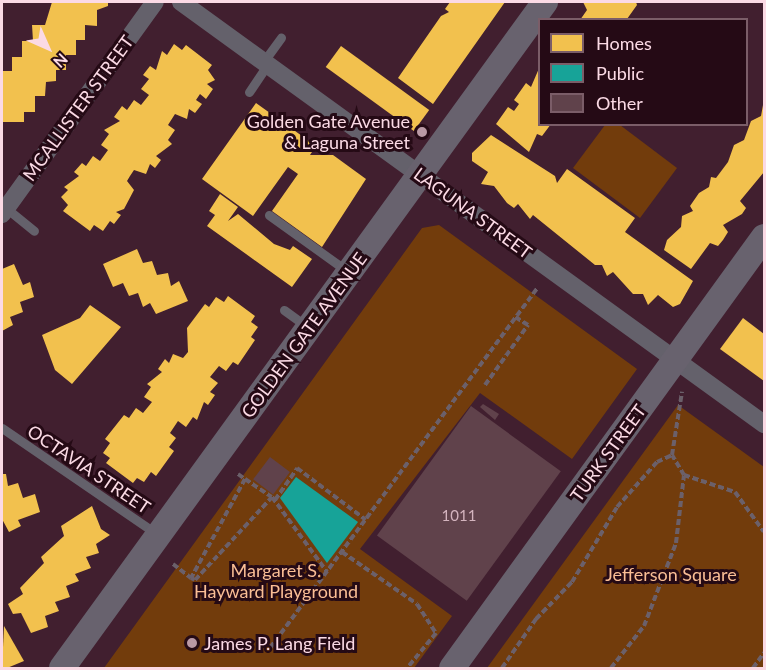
<!DOCTYPE html>
<html>
<head>
<meta charset="utf-8">
<style>
	body { margin:0 }
	#map { position:relative; width:766px; height:670px; overflow:hidden; background:#411f2f; font-family:Lato,sans-serif }
	div>[style] { position:absolute }
	[style*='--x'] { left:calc(var(--x)*1px); top:calc(var(--y)*1px); width:calc(var(--w)*1px); rotate:calc(var(--a)*1deg) }
	.green>* { inset:0; background:#723c0c }
	.homes>* { inset:0; background:#f2c14e; transform-origin:0 0 }
	.public>* { inset:0; background:#17a398 }
	.building>* { inset:0; background:#60424b; transform-origin:0 0 }
	.path>* { height:4px; margin-top:-2px; transform-origin:0; background:repeating-linear-gradient(90deg,#6b606a 0 6px,transparent 0 9px) }
	.service>* { height:9px; margin:-4.5px; padding:0 4.5px; transform-origin:4.5px; border-radius:4.5px; background:#64616b }
	.minor>* { height:18px; margin:-9px; padding:0 9px; transform-origin:9px; border-radius:9px; background:#64616b }
	.secondary>* { height:26px; margin:-13px; padding:0 13px; transform-origin:13px; border-radius:13px; background:#68626e }
	.dots>* { width:16px; height:16px; translate:-50% -50%; box-sizing:border-box; border:3px solid #250a15; border-radius:50% }
	span { translate:-50% -50%; white-space:nowrap; text-align:center; line-height:1.15; -webkit-text-stroke:6px #250a15; paint-order:stroke }
	.number-label { font-size:15px; color:#d4b4be }
	.number-label span { -webkit-text-stroke-width:0 }
	.street-label { font-size:18px; color:#fbdae5 }
	.poi-label { font-size:18px; color:#fbdae5 }
	.right { translate:-100% -50%; text-align:right }
	.left { translate:0 -50%; text-align:left }
	.park-label { font-size:18px; color:#fabe95 }
	.frame { position:absolute; inset:0; border:3px solid #fbdae5; pointer-events:none }
	.legend { position:absolute; left:538px; top:18px; width:210px; height:108px; box-sizing:border-box; background:#250a15; border:2px solid #7b5d68; margin:0; padding:8px 10px; list-style:none; font-size:18px; color:#fbdae5 }
	.legend li { display:flex; align-items:center; gap:12px; height:30px }
	.legend b { width:30px; border:2px solid #7b5d68 }
	.north { position:absolute; left:18px; top:18px; width:60px; height:60px; -webkit-text-stroke:4px #250a15; paint-order:stroke; rotate:135deg; font-size:16px; font-weight:700; line-height:24px; text-align:center; color:#fbdae5 }
	.north::after { content:''; display:block; margin:auto; width:21px; height:27px; background:#fbdae5; clip-path:polygon(50% 0,100% 100%,50% 72%,0 100%) }
</style>
</head>
<body>
<div id="map">
	<div class="green">
		<i style="clip-path:polygon(605px 125px,620px 125px,677px 168px,640px 218px,573px 168px)"></i>
		<i style="clip-path:polygon(439px 225px,637px 369px,572px 459px,480px 393px,360px 549px,452px 616px,414px 668px,104px 668px,422px 228px)"></i>
		<i style="clip-path:polygon(678px 405px,764px 467px,764px 668px,487px 668px)"></i>
	</div>
	<div class="homes">
		<i style="clip-path:polygon(52px 2px,108px 2px,108px 6px,97px 10px,97px 26px,85px 25px,85px 40px,76px 40px,76px 55px,66px 55px,66px 70px,56px 70px,56px 81px,46px 82px,45px 96px,35px 96px,35px 112px,24px 112px,24px 122px,2px 122px,2px 71px,12px 71px,12px 57px,22px 57px,22px 41px,33px 41px,32px 25px,45px 25px)"></i>
		<i style="clip-path:polygon(450px 2px,505px 2px,433px 104px,398px 78px,441px 16px,449px 12px,445px 9px)"></i>
		<i style="clip-path:polygon(583px 2px,636px 2px,637px 5px,627px 19px,580px 20px,587px 10px)"></i>
		<i style="clip-path:polygon(174px 44px,182px 50px,186px 45px,212px 65px,208px 70px,215px 80px,207px 84px,213px 89px,206px 99px,200px 94px,196px 100px,202px 104px,195px 113px,189px 109px,187px 119px,175px 114px,168px 125px,175px 130px,168px 140px,172px 144px,156px 156px,161px 160px,155px 168px,150px 164px,146px 174px,134px 170px,130px 176px,127px 181px,134px 190px,124px 209px,116px 212px,121px 215px,114px 224px,110px 221px,103px 231px,94px 225px,90px 231px,63px 211px,68px 205px,61px 197px,68px 190px,64px 187px,79px 176px,74px 172px,82px 163px,86px 166px,93px 156px,100px 161px,108px 150px,101px 145px,109px 134px,104px 130px,120px 121px,114px 117px,122px 106px,127px 110px,134px 100px,141px 105px,149px 95px,141px 89px,149px 79px,143px 75px,150px 66px,156px 70px,162px 51px,167px 55px)"></i>
		<i style="left:341px;top:46px;width:109px;height:26px;rotate:36deg"></i>
		<i style="clip-path:polygon(540px 66px,540px 124px,551px 124px,542px 136px,537px 134px,529px 152px,496px 124px,508px 107px,514px 111px,519px 104px,514px 100px,526px 83px,531px 87px)"></i>
		<i style="clip-path:polygon(256px 103px,316px 146px,310px 155px,333px 155px,366px 179px,322px 247px,272px 211px,298px 174px,288px 167px,253px 216px,202px 179px)"></i>
		<i style="clip-path:polygon(763px 105px,764px 172px,740px 201px,746px 208px,742px 214px,723px 225px,728px 232px,723px 240px,718px 246px,710px 243px,691px 269px,664px 250px,667px 240px,681px 227px,682px 216px,693px 211px,690px 206px,699px 193px,709px 187px,711px 177px,716px 178px,728px 162px,734px 145px,744px 140px,751px 121px,761px 116px)"></i>
		<i style="clip-path:polygon(491px 135px,555px 176px,557px 183px,567px 169px,635px 218px,625px 232px,693px 281px,680px 304px,673px 307px,658px 295px,648px 305px,643px 294px,633px 294px,613px 272px,607px 276px,602px 265px,595px 265px,533px 215px,530px 219px,518px 204px,514px 208px,507px 203px,494px 186px,481px 184px,488px 172px,472px 161px,472px 153px)"></i>
		<i style="clip-path:polygon(220px 194px,238px 207px,228px 221px,238px 214px,274px 244px,290px 250px,293px 246px,312px 259px,292px 287px,207px 226px,215px 215px,209px 211px)"></i>
		<i style="clip-path:polygon(137px 249px,143px 263px,152px 261px,157px 275px,168px 273px,171px 286px,179px 281px,188px 301px,156px 314px,150px 303px,143px 307px,138px 293px,129px 296px,123px 283px,113px 287px,103px 264px)"></i>
		<i style="clip-path:polygon(14px 264px,23px 285px,30px 282px,34px 297px,20px 302px,23px 312px,10px 317px,13px 325px,2px 331px,2px 269px)"></i>
		<i style="clip-path:polygon(228px 296px,255px 316px,251px 322px,258px 327px,251px 337px,255px 340px,238px 365px,233px 362px,226px 371px,219px 366px,210px 377px,218px 383px,210px 392px,215px 395px,208px 405px,204px 402px,197px 420px,193px 417px,186px 427px,178px 421px,170px 433px,176px 438px,169px 447px,174px 451px,156px 476px,151px 472px,144px 482px,137px 478px,133px 483px,106px 463px,110px 458px,103px 453px,110px 443px,105px 439px,124px 415px,129px 418px,136px 408px,143px 413px,152px 402px,144px 397px,151px 387px,147px 384px,162px 372px,158px 369px,165px 359px,169px 363px,173px 354px,183px 358px,188px 352px,187px 328px,205px 304px,209px 307px,216px 297px,224px 302px)"></i>
		<i style="clip-path:polygon(90px 305px,121px 327px,72px 384px,55px 370px,42px 335px,80px 318px)"></i>
		<i style="clip-path:polygon(743px 318px,764px 334px,764px 381px,720px 349px)"></i>
		<i style="clip-path:polygon(2px 474px,6px 474px,8px 486px,18px 483px,23px 498px,35px 494px,40px 512px,18px 520px,21px 526px,9px 532px,2px 519px)"></i>
		<i style="clip-path:polygon(92px 506px,101px 529px,110px 535px,96px 544px,99px 553px,86px 557px,91px 568px,75px 574px,79px 581px,66px 586px,70px 597px,55px 602px,59px 611px,45px 616px,48px 627px,31px 633px,21px 613px,13px 614px,8px 604px,23px 594px,20px 588px,44px 563px,41px 557px,64px 536px,61px 526px)"></i>
		<i style="clip-path:polygon(4px 626px,24px 661px,7px 668px,2px 668px)"></i>
	</div>
	<div class="public">
		<i style="clip-path:polygon(296px 477px,358px 522px,327px 563px,280px 498px)"></i>
	</div>
	<div class="building">
		<i style="clip-path:polygon(483px 404px,499px 414px,495px 420px,480px 407px)"></i>
		<i style="left:471px;top:406px;width:111px;height:160px;rotate:36deg"></i>
		<i style="left:270px;top:457px;width:25px;height:28px;rotate:37deg"></i>
	</div>
	<div class="path">
		<i style="--x:485;--y:385;--w:74;--a:-54.4"></i>
		<i style="--x:528;--y:325;--w:15;--a:-148"></i>
		<i style="--x:238;--y:474;--w:9;--a:36"></i>
		<i style="--x:245;--y:479;--w:113;--a:118.6"></i>
		<i style="--x:191;--y:578;--w:4;--a:27"></i>
		<i style="--x:195;--y:580;--w:113;--a:-47.1"></i>
		<i style="--x:272;--y:497;--w:93;--a:53.7"></i>
		<i style="--x:684;--y:475;--w:54;--a:18.4"></i>
		<i style="--x:735;--y:492;--w:49;--a:54.1"></i>
		<i style="--x:245;--y:479;--w:32;--a:34"></i>
		<i style="--x:275;--y:500;--w:39;--a:-55"></i>
		<i style="--x:297;--y:468;--w:86;--a:37"></i>
		<i style="--x:342;--y:552;--w:91;--a:34.7"></i>
		<i style="--x:417;--y:604;--w:35;--a:57"></i>
		<i style="--x:436;--y:633;--w:45;--a:129.6"></i>
		<i style="--x:173;--y:564;--w:23;--a:38"></i>
		<i style="--x:270;--y:648;--w:448;--a:-53.4"></i>
		<i style="--x:502;--y:668;--w:60;--a:-55.2"></i>
		<i style="--x:536;--y:619;--w:52;--a:-45.8"></i>
		<i style="--x:572;--y:582;--w:87;--a:-59"></i>
		<i style="--x:617;--y:507;--w:60;--a:-48.4"></i>
		<i style="--x:657;--y:462;--w:17;--a:-25"></i>
		<i style="--x:611;--y:668;--w:53;--a:-51.8"></i>
		<i style="--x:644;--y:626;--w:89;--a:-68.9"></i>
		<i style="--x:676;--y:543;--w:68;--a:-83.3"></i>
		<i style="--x:684;--y:475;--w:23;--a:-121"></i>
		<i style="--x:672;--y:455;--w:64;--a:-81"></i>
		<i style="--x:753;--y:668;--w:19;--a:-54"></i>
	</div>
	<div class="service">
		<i style="--x:264;--y:61;--w:29;--a:-54"></i>
		<i style="--x:249;--y:92;--w:34;--a:-56"></i>
		<i style="--x:6;--y:208;--w:36;--a:39"></i>
		<i style="--x:269;--y:215;--w:96;--a:35.7"></i>
		<i style="--x:284;--y:310;--w:27;--a:36"></i>
		<i style="--x:2;--y:428;--w:189;--a:34.4"></i>
	</div>
	<div class="minor">
		<i style="--x:181;--y:2;--w:720;--a:35.9"></i>
		<i style="--x:2;--y:214;--w:261;--a:-54.2"></i>
	</div>
	<div class="secondary">
		<i style="--x:62;--y:668;--w:823;--a:-54.05"></i>
		<i style="--x:452;--y:668;--w:532;--a:-54.1"></i>
	</div>
	<div class="dots">
		<i style="left:422px;top:132px;background:#ba99a5"></i>
		<i style="left:192px;top:643px;background:#ba99a5"></i>
	</div>
	<div class="number-label">
		<span style="left:459px;top:516px">1011</span>
	</div>
	<div class="street-label">
		<span style="left:78px;top:108px;rotate:-54deg">MCALLISTER STREET</span>
		<span style="left:473px;top:213px;rotate:36deg">LAGUNA STREET</span>
		<span style="left:304px;top:335px;rotate:-54deg">GOLDEN GATE AVENUE</span>
		<span style="left:608px;top:453px;rotate:-54deg">TURK STREET</span>
		<span style="left:89px;top:469px;rotate:34deg">OCTAVIA STREET</span>
	</div>
	<div class="poi-label">
		<span class="right" style="left:410px;top:132px">Golden Gate Avenue<br>&amp; Laguna Street</span>
		<span class="left" style="left:204px;top:643px">James P. Lang Field</span>
	</div>
	<div class="park-label">
		<span style="left:276px;top:581px">Margaret S.<br>Hayward Playground</span>
		<span style="left:671px;top:574px">Jefferson Square</span>
	</div>
	<div class="frame"></div>
	<ul class="legend">
	<li><b style="height:16px;background:#f2c14e"></b>Homes</li>
	<li><b style="height:16px;background:#17a398"></b>Public</li>
	<li><b style="height:16px;background:#60424b"></b>Other</li>
	</ul>
	<div class="north">N</div>
</div>
</body>
</html>
